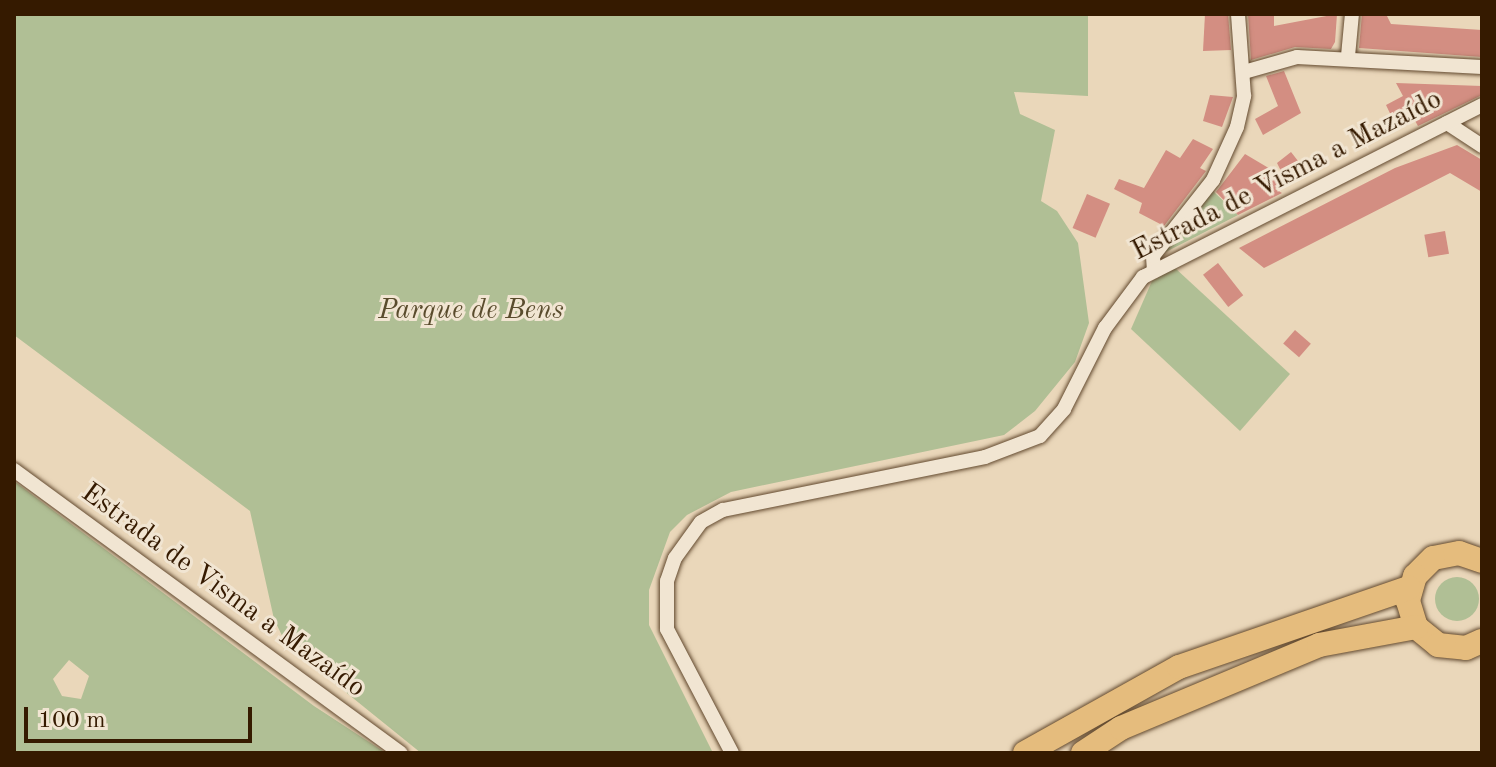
<!DOCTYPE html>
<html>
<head>
<meta charset="utf-8">
<style>
	body { margin:0 }
	#map { position:relative; width:1496px; height:767px; overflow:hidden; background:#ead7ba; font-family:"Old Standard TT",serif }
	div>[style] { position:absolute }
	[style*='--x'] { left:calc(var(--x)*1px); top:calc(var(--y)*1px); width:calc(var(--w)*1px); rotate:calc(var(--a)*1deg) }
	.green>* { inset:0; background:#b0bf95 }
	.round { border-radius:50% }
	.building>* { inset:0; background:#d38e82; transform-origin:0 0 }
	.roads { filter:drop-shadow(0 0 2px #62492e) drop-shadow(0 0 2px #62492e) }
	.street>* { height:14px; margin:-7px; padding:0 7px; transform-origin:7px; border-radius:7px; background:#f1e5d2 }
	.highway>* { height:24px; margin:-12px; padding:0 12px; transform-origin:12px; border-radius:12px; background:#e5bc7d }
	span { translate:-50% -50%; white-space:nowrap; text-align:center; line-height:1.15; -webkit-text-stroke:6px #f1e5d2; paint-order:stroke }
	.street-label { font-size:28px; color:#351a00 }
	.park-label { font-size:28px; color:#5a4c2d; font-style:italic }
	.frame { position:absolute; inset:0; border:16px solid #351a00; pointer-events:none }
	.scale { position:absolute; left:24px; top:707px; width:228px; height:36px; box-sizing:border-box; border:4px solid #351a00; border-top:0; padding-left:10px; font-size:24px; line-height:28px; white-space:nowrap; color:#351a00; -webkit-text-stroke:6px #f1e5d2; paint-order:stroke }
</style>
</head>
<body>
<div id="map">
	<div class="green">
		<i style="clip-path:polygon(14px 14px,1088px 14px,1088px 96px,1014px 92px,1020px 114px,1055px 130px,1041px 201px,1057px 211px,1078px 243px,1089px 323px,1075px 362px,1035px 411px,1004px 435px,731px 492px,687px 515px,670px 532px,649px 590px,649px 625px,713px 753px,421px 753px,286px 644px,274px 619px,250px 511px,14px 335px)"></i>
		<i style="clip-path:polygon(1211px 189px,1238px 215px,1160px 255px)"></i>
		<i style="clip-path:polygon(1175px 268px,1290px 374px,1240px 431px,1131px 329px,1152px 281px)"></i>
		<i style="clip-path:polygon(evenodd,14px 481px,314px 706px,386px 753px,14px 753px,14px 481px,69px 660px,89px 676px,81px 699px,62px 696px,53px 679px,69px 660px)"></i>
		<i class="round" style="left:1435px;top:577px;width:44px;height:44px"></i>
	</div>
	<div class="building">
		<i style="clip-path:polygon(1205px 14px,1228px 14px,1231px 50px,1203px 51px)"></i>
		<i style="clip-path:polygon(1248px 14px,1274px 14px,1274px 26px,1337px 14px,1335px 42px,1331px 49px,1295px 47px,1251px 60px)"></i>
		<i style="clip-path:polygon(1362px 14px,1386px 14px,1391px 24px,1482px 30px,1482px 57px,1359px 48px)"></i>
		<i style="clip-path:polygon(1284px 71px,1301px 113px,1263px 135px,1255px 119px,1278px 106px,1266px 76px)"></i>
		<i style="clip-path:polygon(1396px 83px,1482px 86px,1482px 95px,1418px 126px,1414px 119px,1397px 128px,1386px 105px,1403px 96px)"></i>
		<i style="clip-path:polygon(1210px 95px,1233px 97px,1222px 127px,1203px 121px)"></i>
		<i style="clip-path:polygon(1193px 139px,1213px 149px,1200px 168px,1206px 171px,1164px 226px,1139px 213px,1142px 203px,1114px 189px,1119px 179px,1144px 188px,1166px 150px,1180px 158px)"></i>
		<i style="clip-path:polygon(1457px 145px,1482px 160px,1482px 192px,1450px 173px,1264px 268px,1239px 248px,1395px 168px)"></i>
		<i style="clip-path:polygon(1291px 152px,1302px 166px,1275px 189px,1282px 193px,1238px 215px,1216px 192px,1245px 154px,1284px 177px,1277px 163px)"></i>
		<i style="left:1087px;top:194px;width:25px;height:37px;rotate:23deg"></i>
		<i style="left:1445px;top:231px;width:23px;height:21px;rotate:80deg"></i>
		<i style="left:1218px;top:263px;width:41px;height:19px;rotate:52deg"></i>
		<i style="left:1295px;top:330px;width:21px;height:18px;rotate:41deg"></i>
	</div>
	<div class="roads">
		<div class="street">
			<i style="--x:1348;--y:56;--w:42;--a:-84.6"></i>
			<i style="--x:1244;--y:72;--w:55;--a:-15.8"></i>
			<i style="--x:1297;--y:57;--w:185;--a:3.1"></i>
			<i style="--x:1447;--y:123;--w:42;--a:33.3"></i>
			<i style="--x:1154;--y:271;--w:15;--a:-94"></i>
			<i style="--x:1153;--y:256;--w:97;--a:-51.7"></i>
			<i style="--x:1213;--y:180;--w:58;--a:-65.6"></i>
			<i style="--x:1237;--y:127;--w:32;--a:-77"></i>
			<i style="--x:1244;--y:96;--w:82;--a:-94.2"></i>
			<i style="--x:14;--y:470;--w:479;--a:36.2"></i>
			<i style="--x:732;--y:753;--w:140;--a:-117.7"></i>
			<i style="--x:667;--y:629;--w:48;--a:-90"></i>
			<i style="--x:667;--y:581;--w:24;--a:-71"></i>
			<i style="--x:675;--y:558;--w:44;--a:-54.2"></i>
			<i style="--x:701;--y:522;--w:25;--a:-29"></i>
			<i style="--x:723;--y:510;--w:267;--a:-11.4"></i>
			<i style="--x:985;--y:457;--w:59;--a:-20.9"></i>
			<i style="--x:1040;--y:436;--w:36;--a:-48"></i>
			<i style="--x:1064;--y:409;--w:91;--a:-63.2"></i>
			<i style="--x:1105;--y:328;--w:64;--a:-53.3"></i>
			<i style="--x:1143;--y:277;--w:380;--a:-26.9"></i>
		</div>
		<div class="highway">
			<i style="--x:1482;--y:561;--w:24;--a:-161"></i>
			<i style="--x:1459;--y:553;--w:26;--a:169"></i>
			<i style="--x:1433;--y:558;--w:25;--a:135"></i>
			<i style="--x:1415;--y:576;--w:26;--a:106"></i>
			<i style="--x:1408;--y:601;--w:27;--a:73"></i>
			<i style="--x:1416;--y:627;--w:28;--a:39"></i>
			<i style="--x:1438;--y:645;--w:28;--a:6"></i>
			<i style="--x:1466;--y:648;--w:17;--a:-24"></i>
			<i style="--x:1025;--y:753;--w:176;--a:-29.2"></i>
			<i style="--x:1179;--y:667;--w:243;--a:-19"></i>
			<i style="--x:1083;--y:753;--w:45;--a:-33.3"></i>
			<i style="--x:1121;--y:728;--w:215;--a:-22.7"></i>
			<i style="--x:1319;--y:645;--w:99;--a:-10.5"></i>
		</div>
	</div>
	<div class="street-label">
		<span style="left:1287px;top:176px;rotate:-27deg">Estrada de Visma a Mazaído</span>
		<span style="left:223px;top:591px;rotate:36deg">Estrada de Visma a Mazaído</span>
	</div>
	<div class="park-label">
		<span style="left:471px;top:311px">Parque de Bens</span>
	</div>
	<div class="frame"></div>
	<div class="scale">100 m</div>
</div>
</body>
</html>
